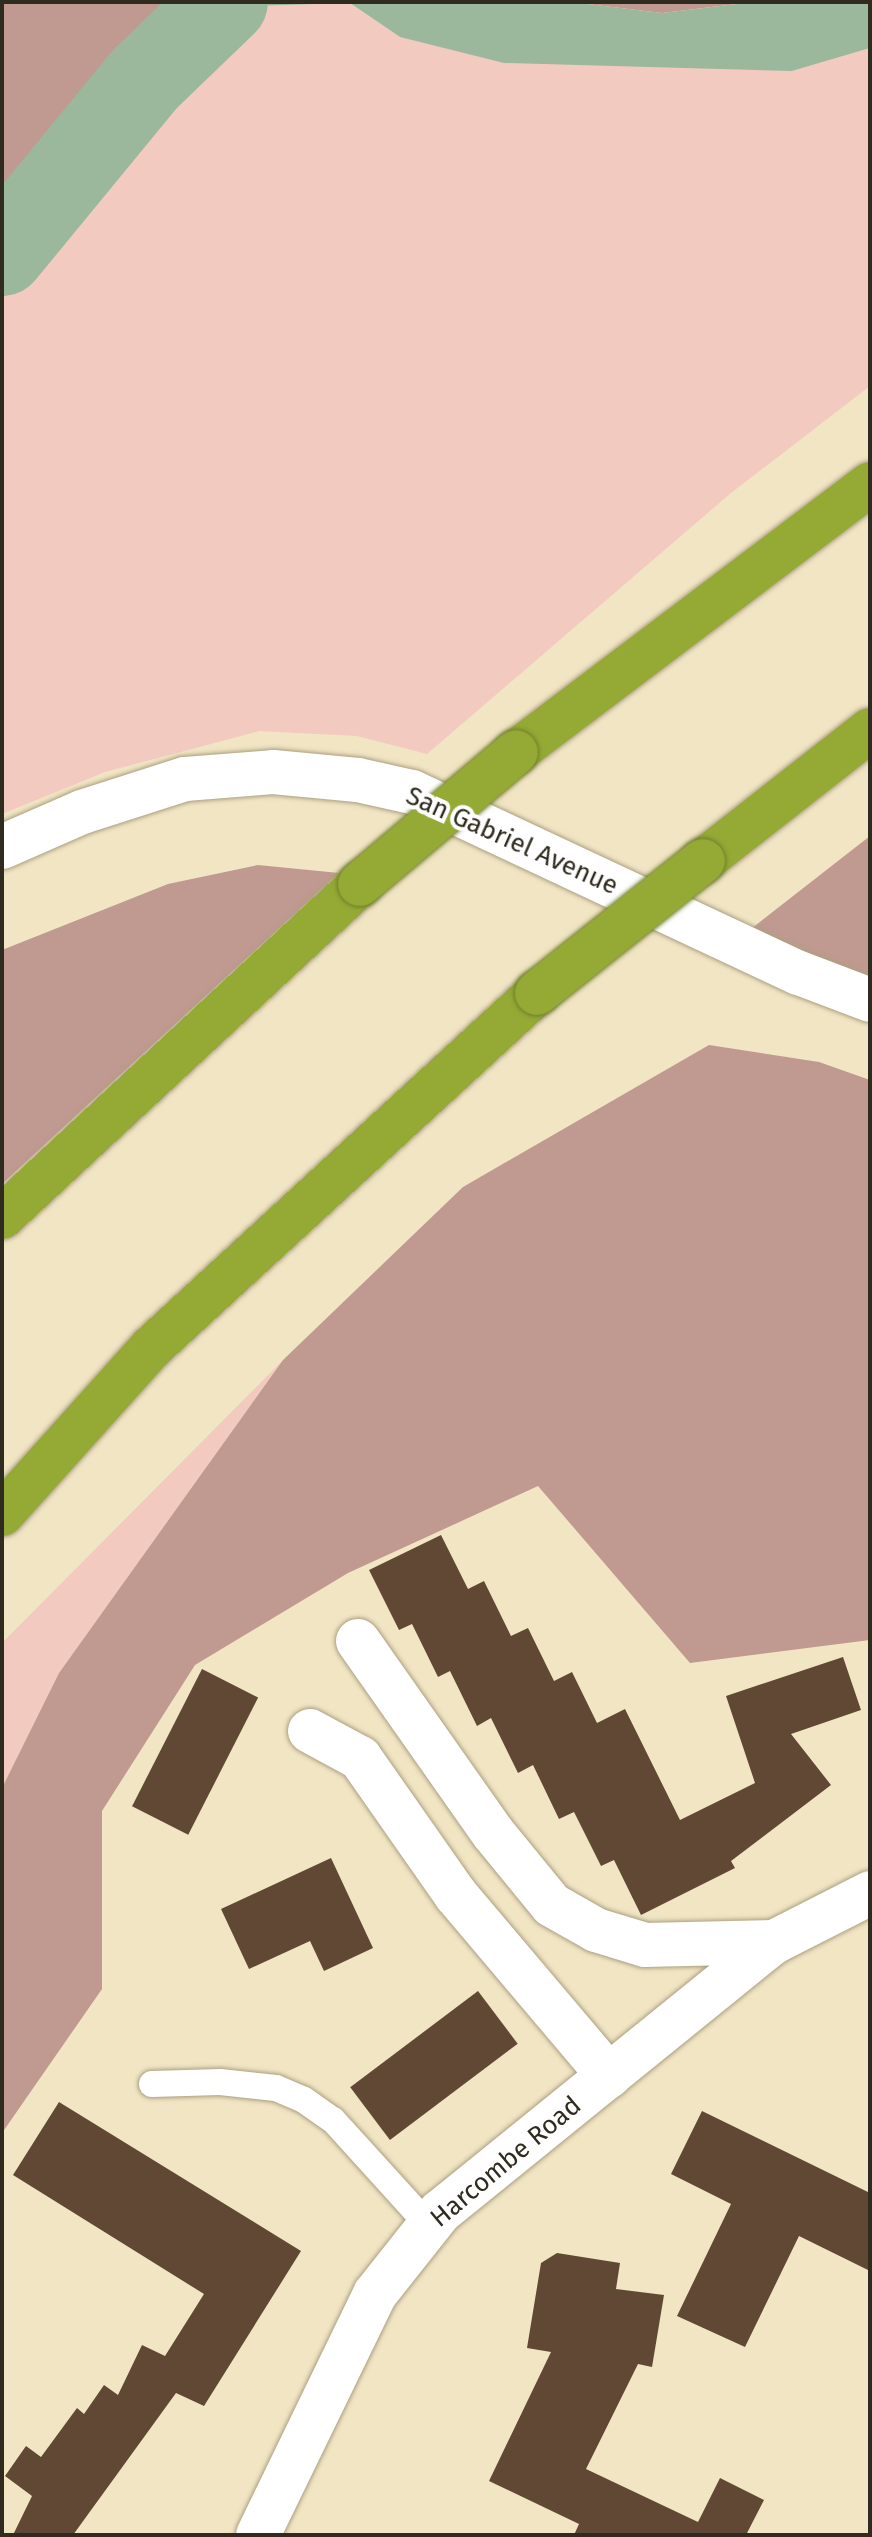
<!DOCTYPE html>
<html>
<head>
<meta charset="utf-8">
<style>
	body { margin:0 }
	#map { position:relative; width:872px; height:2537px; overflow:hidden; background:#f1e5c4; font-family:"Fira Sans",sans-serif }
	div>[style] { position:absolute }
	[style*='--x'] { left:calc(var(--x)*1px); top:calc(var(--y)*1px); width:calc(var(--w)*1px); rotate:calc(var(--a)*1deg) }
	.green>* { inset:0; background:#f3cac0 }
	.forest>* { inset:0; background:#c09990 }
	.water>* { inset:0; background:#9bb89d }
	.river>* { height:86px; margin:-43px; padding:0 43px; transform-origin:43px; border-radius:43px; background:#9bb89d }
	.building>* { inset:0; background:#604834; transform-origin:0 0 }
	.roads { filter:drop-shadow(0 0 2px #aba080) drop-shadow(0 0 2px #aba080) }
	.service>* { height:26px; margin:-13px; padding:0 13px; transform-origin:13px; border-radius:13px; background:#fff }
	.minor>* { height:44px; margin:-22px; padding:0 22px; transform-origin:22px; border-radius:22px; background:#fff }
	.motorway>* { height:44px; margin:-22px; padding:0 22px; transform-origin:22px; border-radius:22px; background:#95aa35 }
	.bridges { filter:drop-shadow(0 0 2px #717e2d) drop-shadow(0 0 2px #717e2d) }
	.motorway-bridge>* { height:44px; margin:-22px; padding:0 22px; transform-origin:22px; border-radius:22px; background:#95aa35 }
	span { translate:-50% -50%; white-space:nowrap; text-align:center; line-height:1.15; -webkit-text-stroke:8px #fff; paint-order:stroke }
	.street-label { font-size:26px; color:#2f2b1e }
	.frame { position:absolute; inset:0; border:4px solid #2f2b1e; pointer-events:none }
</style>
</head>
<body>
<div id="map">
	<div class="green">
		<i style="clip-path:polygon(350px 3px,400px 37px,792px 71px,870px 48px,870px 386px,731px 493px,427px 754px,357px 736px,260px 731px,105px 772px,2px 814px,2px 206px,164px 9px)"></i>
		<i style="clip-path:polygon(283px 1360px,59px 1673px,2px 1788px,2px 1643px)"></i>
	</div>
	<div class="forest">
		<i style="clip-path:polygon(2px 2px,177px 2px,164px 9px,2px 206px)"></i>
		<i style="clip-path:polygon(571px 2px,753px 2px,662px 13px)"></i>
		<i style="clip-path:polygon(870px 836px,870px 977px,747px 932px)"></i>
		<i style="clip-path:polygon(258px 865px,339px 873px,2px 1184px,2px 950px,168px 884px)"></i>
		<i style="clip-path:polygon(709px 1045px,819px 1062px,870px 1080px,870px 1640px,690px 1663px,538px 1486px,348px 1573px,195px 1665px,102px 1811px,102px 1989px,2px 2133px,2px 1788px,59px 1673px,283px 1360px,463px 1187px)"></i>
	</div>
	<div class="water">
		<i style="clip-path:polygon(177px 2px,571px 2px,662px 13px,753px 2px,870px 2px,870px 48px,792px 71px,504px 63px,400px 37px,350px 3px,164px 9px)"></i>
	</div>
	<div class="river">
		<i style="--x:2;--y:253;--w:225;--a:-50.6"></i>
		<i style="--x:145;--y:79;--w:111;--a:-43.9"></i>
	</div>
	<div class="building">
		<i style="clip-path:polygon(441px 1535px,468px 1589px,484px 1581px,511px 1636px,528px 1628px,554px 1681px,572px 1672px,597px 1723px,625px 1709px,680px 1820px,755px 1783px,726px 1696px,843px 1657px,861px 1710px,791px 1734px,831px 1785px,731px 1861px,735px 1868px,641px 1915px,614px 1860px,601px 1866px,574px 1812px,559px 1819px,533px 1765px,518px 1773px,491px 1718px,477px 1726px,450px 1671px,438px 1677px,412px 1624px,399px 1630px,369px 1570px)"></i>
		<i style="left:202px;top:1669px;width:63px;height:154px;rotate:27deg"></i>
		<i style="clip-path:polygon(331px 1858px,373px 1948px,324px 1971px,310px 1941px,249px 1969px,221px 1909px)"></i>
		<i style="left:478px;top:1991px;width:66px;height:160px;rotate:53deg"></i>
		<i style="clip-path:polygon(59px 2102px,301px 2251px,204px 2406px,176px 2393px,73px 2535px,13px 2535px,32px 2496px,5px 2476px,26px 2446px,41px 2457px,77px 2408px,84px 2414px,104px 2385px,118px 2395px,142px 2345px,165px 2356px,204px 2294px,13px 2175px)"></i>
		<i style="clip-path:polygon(702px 2111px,870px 2193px,870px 2271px,799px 2236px,745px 2347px,677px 2316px,731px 2204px,671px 2174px)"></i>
		<i style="clip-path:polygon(557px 2253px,620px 2263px,616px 2289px,664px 2295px,652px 2367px,638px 2364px,586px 2469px,698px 2522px,720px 2478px,764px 2500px,746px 2535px,574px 2535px,579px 2524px,489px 2481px,551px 2352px,527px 2348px,541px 2263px)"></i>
	</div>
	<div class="roads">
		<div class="service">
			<i style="--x:152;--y:2084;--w:68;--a:-1.7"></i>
			<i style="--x:220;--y:2082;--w:56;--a:6.1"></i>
			<i style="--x:276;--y:2088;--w:30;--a:23"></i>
			<i style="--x:304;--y:2100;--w:35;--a:35"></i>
			<i style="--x:333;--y:2120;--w:143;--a:47.8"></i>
		</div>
		<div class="minor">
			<i style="--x:2;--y:847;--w:87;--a:-23.6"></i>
			<i style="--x:82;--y:812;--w:108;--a:-17.8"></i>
			<i style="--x:185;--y:779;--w:88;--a:-4.5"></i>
			<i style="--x:273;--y:772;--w:85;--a:5.4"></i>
			<i style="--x:358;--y:780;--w:55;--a:12.5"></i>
			<i style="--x:412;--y:792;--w:427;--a:25.1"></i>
			<i style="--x:799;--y:973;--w:76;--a:20.8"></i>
			<i style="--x:358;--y:1641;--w:235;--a:54.9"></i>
			<i style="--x:493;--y:1833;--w:93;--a:50.7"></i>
			<i style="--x:552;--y:1905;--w:51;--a:29.6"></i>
			<i style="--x:596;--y:1930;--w:51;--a:17"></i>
			<i style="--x:645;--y:1945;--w:129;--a:-1.3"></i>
			<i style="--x:310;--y:1731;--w:57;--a:28.4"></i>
			<i style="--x:360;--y:1758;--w:167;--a:55"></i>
			<i style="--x:456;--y:1895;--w:237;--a:49.8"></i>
			<i style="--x:258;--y:2535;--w:268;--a:-64.1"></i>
			<i style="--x:375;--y:2294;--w:105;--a:-51.6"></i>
			<i style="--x:440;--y:2212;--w:429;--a:-39"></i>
			<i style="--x:774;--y:1942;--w:108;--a:-27"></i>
		</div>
		<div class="motorway">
			<i style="--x:516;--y:752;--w:444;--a:-37.1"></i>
			<i style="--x:703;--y:861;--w:212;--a:-38.1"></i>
			<i style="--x:2;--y:1217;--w:489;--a:-42.9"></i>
			<i style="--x:2;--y:1514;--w:224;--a:-48.1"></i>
			<i style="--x:152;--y:1347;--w:523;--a:-42.6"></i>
		</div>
	</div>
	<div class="bridges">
		<div class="motorway-bridge">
			<i style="--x:360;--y:884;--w:204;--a:-40.2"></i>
			<i style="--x:537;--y:993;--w:212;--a:-38.5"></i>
		</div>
	</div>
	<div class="street-label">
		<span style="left:512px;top:841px;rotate:24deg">San Gabriel Avenue</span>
		<span style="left:506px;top:2162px;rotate:-40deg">Harcombe Road</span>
	</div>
	<div class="frame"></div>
</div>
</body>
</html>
